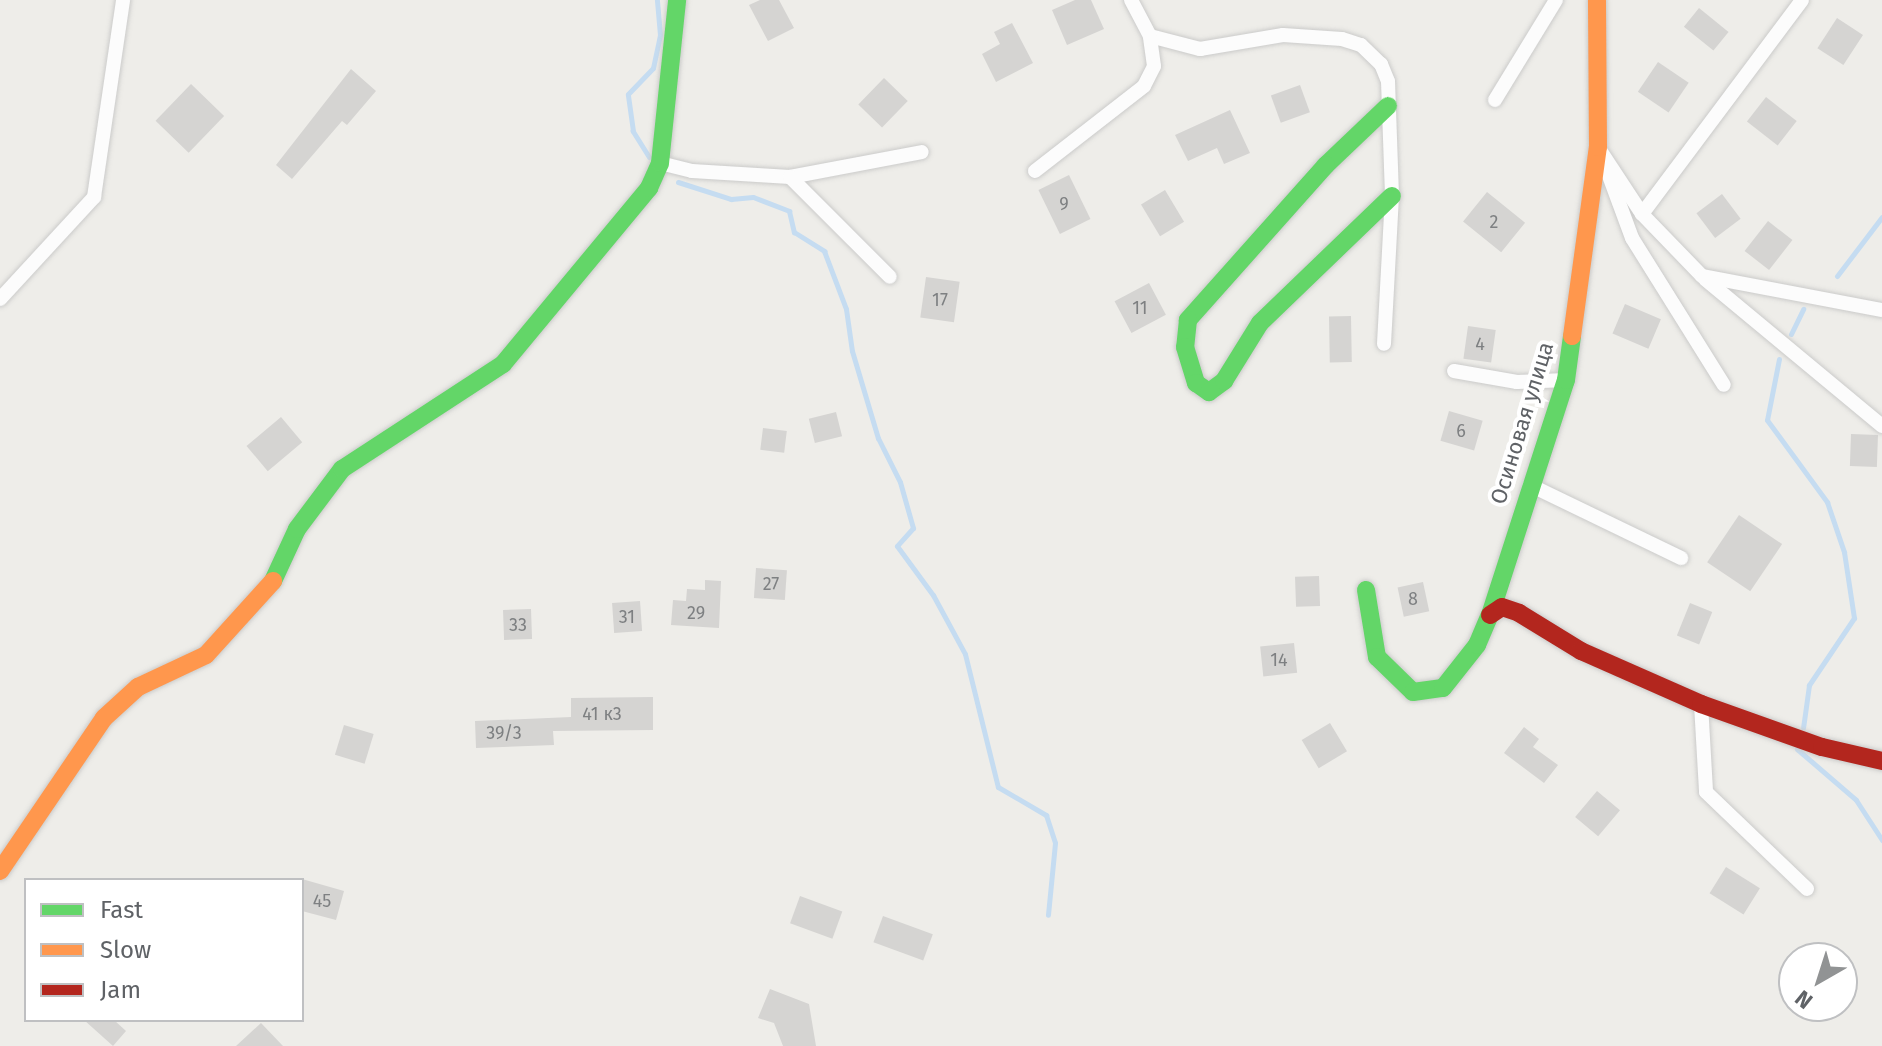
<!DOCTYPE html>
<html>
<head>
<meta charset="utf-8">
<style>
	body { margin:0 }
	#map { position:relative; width:1882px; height:1046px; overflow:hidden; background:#eeede9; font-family:"Fira Sans",sans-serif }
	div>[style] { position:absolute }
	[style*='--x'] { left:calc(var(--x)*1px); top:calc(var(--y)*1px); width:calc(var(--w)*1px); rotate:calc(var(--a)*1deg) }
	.stream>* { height:5px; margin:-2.5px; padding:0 2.5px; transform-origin:2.5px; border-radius:2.5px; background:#c5dcf1 }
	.building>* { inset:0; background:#d5d4d2; transform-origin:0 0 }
	.roads { filter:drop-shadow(0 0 2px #cbcbca) drop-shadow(0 0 2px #cbcbca) }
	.street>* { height:14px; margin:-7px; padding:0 7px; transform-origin:7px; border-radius:7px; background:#fcfcfc }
	.fast>* { height:18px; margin:-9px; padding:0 9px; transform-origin:9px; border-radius:9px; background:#63d668 }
	.slow>* { height:18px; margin:-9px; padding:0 9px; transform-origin:9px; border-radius:9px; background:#ff974d }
	.jam>* { height:18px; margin:-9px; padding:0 9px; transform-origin:9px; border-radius:9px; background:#b3261e }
	span { translate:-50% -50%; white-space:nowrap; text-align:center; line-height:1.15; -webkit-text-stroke:8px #fff; paint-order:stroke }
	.number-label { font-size:18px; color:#7e8082 }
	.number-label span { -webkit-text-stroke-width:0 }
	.street-label { font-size:22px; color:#5f6266 }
	.legend { position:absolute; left:24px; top:878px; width:280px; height:144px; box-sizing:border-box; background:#fff; border:2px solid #bfc0c2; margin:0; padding:10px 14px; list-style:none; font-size:24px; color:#5f6266 }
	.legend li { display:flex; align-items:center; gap:16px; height:40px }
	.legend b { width:40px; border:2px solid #bfc0c2 }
	.north { position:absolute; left:1778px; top:942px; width:80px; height:80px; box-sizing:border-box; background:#fff; border:2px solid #bfc0c2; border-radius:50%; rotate:219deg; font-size:22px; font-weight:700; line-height:32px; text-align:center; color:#5f6266 }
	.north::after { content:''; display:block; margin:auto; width:28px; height:36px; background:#919394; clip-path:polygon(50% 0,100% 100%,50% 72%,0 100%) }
</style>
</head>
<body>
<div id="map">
	<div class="stream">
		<i style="--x:649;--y:157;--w:31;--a:-122"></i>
		<i style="--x:633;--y:131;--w:37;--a:-98"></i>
		<i style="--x:628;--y:94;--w:36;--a:-46"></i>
		<i style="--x:653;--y:68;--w:34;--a:-78"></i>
		<i style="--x:660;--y:35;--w:35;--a:-95"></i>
		<i style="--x:678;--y:182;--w:56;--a:17.8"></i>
		<i style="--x:731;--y:199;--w:22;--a:-5"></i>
		<i style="--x:753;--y:197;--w:39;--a:21"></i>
		<i style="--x:789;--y:211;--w:22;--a:77"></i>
		<i style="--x:794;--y:232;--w:36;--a:32"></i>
		<i style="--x:824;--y:251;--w:62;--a:69.2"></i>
		<i style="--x:846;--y:309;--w:42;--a:81.9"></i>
		<i style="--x:852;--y:351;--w:91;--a:73.4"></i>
		<i style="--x:878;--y:438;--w:49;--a:63.4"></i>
		<i style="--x:900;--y:482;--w:48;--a:74.2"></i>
		<i style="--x:913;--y:528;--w:24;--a:132"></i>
		<i style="--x:897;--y:546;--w:61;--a:53.7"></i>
		<i style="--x:933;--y:595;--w:67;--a:61.5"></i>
		<i style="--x:965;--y:654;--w:137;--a:76.1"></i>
		<i style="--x:998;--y:787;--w:56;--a:30.3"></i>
		<i style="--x:1046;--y:815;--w:29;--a:72"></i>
		<i style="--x:1055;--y:843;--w:72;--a:95.6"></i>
		<i style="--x:1837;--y:276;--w:74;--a:-52.7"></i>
		<i style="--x:1791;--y:334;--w:28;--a:-64"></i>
		<i style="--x:1779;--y:359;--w:62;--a:101.1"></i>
		<i style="--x:1767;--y:420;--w:102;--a:53.8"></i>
		<i style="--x:1827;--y:502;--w:53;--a:71.2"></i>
		<i style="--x:1844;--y:552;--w:67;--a:81.4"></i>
		<i style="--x:1854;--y:618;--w:81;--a:123.9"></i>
		<i style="--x:1809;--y:685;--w:43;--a:97.9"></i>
		<i style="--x:1797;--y:749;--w:78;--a:40.8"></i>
		<i style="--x:1856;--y:800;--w:48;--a:57"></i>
	</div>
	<div class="building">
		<i style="clip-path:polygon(760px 0,779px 0,794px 28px,768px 41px,749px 5px)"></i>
		<i style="clip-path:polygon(1075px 0,1091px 0,1104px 29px,1067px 45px,1052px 10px)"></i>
		<i style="left:1699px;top:8px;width:38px;height:24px;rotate:39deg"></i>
		<i style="left:1837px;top:18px;width:31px;height:36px;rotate:33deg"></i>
		<i style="clip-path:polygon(1012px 23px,1033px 63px,996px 82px,982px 54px,1000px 44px,994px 32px)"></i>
		<i style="left:1658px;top:62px;width:37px;height:36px;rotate:34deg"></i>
		<i style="clip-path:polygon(351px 69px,376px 91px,347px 125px,342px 121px,292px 179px,276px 165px)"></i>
		<i style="left:884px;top:78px;width:33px;height:37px;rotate:44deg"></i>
		<i style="left:191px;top:84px;width:46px;height:51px;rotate:44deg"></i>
		<i style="left:1300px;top:85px;width:29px;height:31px;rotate:70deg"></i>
		<i style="left:1766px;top:97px;width:39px;height:31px;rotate:38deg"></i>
		<i style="clip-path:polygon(1230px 110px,1250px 153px,1224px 164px,1217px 148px,1188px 161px,1175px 135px)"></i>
		<i style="left:1069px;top:175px;width:49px;height:34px;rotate:64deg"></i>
		<i style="left:1165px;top:190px;width:37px;height:28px;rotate:59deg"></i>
		<i style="left:1487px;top:192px;width:49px;height:38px;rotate:39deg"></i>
		<i style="left:1722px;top:194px;width:31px;height:32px;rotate:53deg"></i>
		<i style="left:1768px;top:221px;width:31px;height:38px;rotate:38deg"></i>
		<i style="left:926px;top:277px;width:34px;height:41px;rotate:8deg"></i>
		<i style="left:1149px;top:283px;width:36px;height:39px;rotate:62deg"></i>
		<i style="left:1625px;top:304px;width:39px;height:32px;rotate:23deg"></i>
		<i style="left:1351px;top:316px;width:46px;height:22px;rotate:89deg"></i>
		<i style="left:1468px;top:326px;width:28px;height:33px;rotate:8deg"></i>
		<i style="left:1449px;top:411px;width:35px;height:31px;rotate:16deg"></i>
		<i style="left:836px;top:412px;width:25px;height:28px;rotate:76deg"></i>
		<i style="left:281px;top:417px;width:33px;height:45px;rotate:50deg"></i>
		<i style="left:763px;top:428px;width:24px;height:22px;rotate:7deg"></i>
		<i style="left:1851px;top:434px;width:27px;height:32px;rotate:2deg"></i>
		<i style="left:1739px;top:515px;width:52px;height:57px;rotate:34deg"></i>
		<i style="left:756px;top:568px;width:31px;height:30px;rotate:4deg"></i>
		<i style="left:1319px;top:576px;width:30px;height:24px;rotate:88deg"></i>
		<i style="clip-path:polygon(705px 580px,721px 581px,719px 628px,671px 625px,673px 600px,686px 601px,687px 589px,705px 590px)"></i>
		<i style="left:1423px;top:582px;width:30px;height:26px;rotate:78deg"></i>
		<i style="left:640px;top:601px;width:30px;height:28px;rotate:86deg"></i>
		<i style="left:1690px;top:603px;width:24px;height:35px;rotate:22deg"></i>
		<i style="left:531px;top:609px;width:30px;height:28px;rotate:88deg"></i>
		<i style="left:1294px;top:643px;width:30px;height:34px;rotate:84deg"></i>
		<i style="clip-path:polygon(653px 697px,653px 730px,553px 731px,554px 745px,476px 748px,475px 721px,571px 717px,571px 698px)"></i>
		<i style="left:1330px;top:723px;width:33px;height:33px;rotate:59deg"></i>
		<i style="left:344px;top:725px;width:31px;height:31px;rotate:17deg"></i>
		<i style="clip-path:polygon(1524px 727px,1539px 739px,1533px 747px,1558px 765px,1544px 783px,1504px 753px)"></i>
		<i style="left:1597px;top:791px;width:30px;height:34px;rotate:40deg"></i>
		<i style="left:1726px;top:867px;width:40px;height:31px;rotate:32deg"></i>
		<i style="clip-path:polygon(302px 879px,344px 891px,336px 920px,302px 911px)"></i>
		<i style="left:800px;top:896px;width:45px;height:29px;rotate:20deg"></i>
		<i style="left:883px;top:916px;width:53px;height:28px;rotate:20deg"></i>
		<i style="clip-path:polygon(770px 989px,809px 1004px,816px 1046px,783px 1046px,774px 1023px,758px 1018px)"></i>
		<i style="clip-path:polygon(84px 1020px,114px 1020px,126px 1031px,113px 1046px)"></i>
		<i style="clip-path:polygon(261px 1023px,283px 1046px,236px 1046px)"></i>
	</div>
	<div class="roads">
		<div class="street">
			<i style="--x:1150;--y:36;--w:52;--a:14.6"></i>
			<i style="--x:1200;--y:49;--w:84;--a:-9.6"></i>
			<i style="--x:1283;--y:35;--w:59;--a:3.9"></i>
			<i style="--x:1342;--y:39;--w:20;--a:18"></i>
			<i style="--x:1361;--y:45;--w:28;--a:44"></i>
			<i style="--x:1381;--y:64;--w:18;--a:68"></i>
			<i style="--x:1388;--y:81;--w:115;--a:88"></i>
			<i style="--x:1392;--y:196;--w:148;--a:93.1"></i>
			<i style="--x:1495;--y:100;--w:117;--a:-58.6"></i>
			<i style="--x:1598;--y:147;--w:80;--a:56.7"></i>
			<i style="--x:1642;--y:214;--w:86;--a:45.9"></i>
			<i style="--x:1702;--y:276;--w:183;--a:10.7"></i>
			<i style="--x:660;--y:163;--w:33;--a:14"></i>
			<i style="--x:692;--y:171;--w:98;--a:3.5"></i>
			<i style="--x:790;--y:177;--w:134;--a:-10.7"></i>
			<i style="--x:1035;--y:171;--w:138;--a:-37.9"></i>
			<i style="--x:1144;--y:86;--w:22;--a:-63"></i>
			<i style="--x:1154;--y:66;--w:30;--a:-98"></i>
			<i style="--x:1150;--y:36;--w:41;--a:-117.8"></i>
			<i style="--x:1608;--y:173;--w:69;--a:69.7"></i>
			<i style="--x:1632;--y:238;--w:173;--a:58"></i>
			<i style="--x:790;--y:177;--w:141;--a:45"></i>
			<i style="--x:1642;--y:214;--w:267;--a:-53.2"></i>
			<i style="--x:1705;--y:279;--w:230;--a:39.7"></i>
			<i style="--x:0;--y:299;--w:139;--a:-47.3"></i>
			<i style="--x:94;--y:197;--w:199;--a:-81.6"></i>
			<i style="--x:1454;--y:371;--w:64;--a:9.9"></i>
			<i style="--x:1517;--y:382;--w:49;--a:-2.3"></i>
			<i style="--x:1530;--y:485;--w:168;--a:25.8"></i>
			<i style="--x:1701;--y:704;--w:88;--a:86.7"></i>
			<i style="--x:1706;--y:792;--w:140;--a:43.8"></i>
		</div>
		<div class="fast">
			<i style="--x:1388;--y:106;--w:86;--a:136.4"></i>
			<i style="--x:1326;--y:165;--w:208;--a:131.7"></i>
			<i style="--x:1188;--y:320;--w:27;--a:96"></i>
			<i style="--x:1185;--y:347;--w:38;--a:73"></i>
			<i style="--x:1196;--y:383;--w:16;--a:35"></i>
			<i style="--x:1209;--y:392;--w:19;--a:-36"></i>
			<i style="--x:1224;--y:381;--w:68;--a:-58.2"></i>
			<i style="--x:1260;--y:323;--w:183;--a:-43.9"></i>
			<i style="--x:273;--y:581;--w:57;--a:-65.2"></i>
			<i style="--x:297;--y:529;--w:75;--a:-53.1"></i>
			<i style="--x:342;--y:469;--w:192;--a:-33.1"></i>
			<i style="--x:503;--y:364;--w:229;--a:-50.3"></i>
			<i style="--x:649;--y:188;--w:27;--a:-66"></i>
			<i style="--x:660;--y:163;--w:164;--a:-84"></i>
			<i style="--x:1366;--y:590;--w:68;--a:80.7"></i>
			<i style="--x:1377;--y:657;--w:50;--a:44.2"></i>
			<i style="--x:1413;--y:692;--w:30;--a:-8"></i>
			<i style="--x:1443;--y:688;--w:55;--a:-51.7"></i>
			<i style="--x:1477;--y:645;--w:33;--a:-67"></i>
			<i style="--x:1490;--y:615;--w:247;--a:-72.1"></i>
			<i style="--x:1566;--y:380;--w:44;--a:-82.2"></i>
		</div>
		<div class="slow">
			<i style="--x:1572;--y:336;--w:191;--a:-82.2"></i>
			<i style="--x:1598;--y:147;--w:147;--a:-90.4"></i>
			<i style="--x:0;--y:871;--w:185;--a:-55.8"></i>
			<i style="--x:104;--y:718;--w:46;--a:-42.4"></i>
			<i style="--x:138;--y:687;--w:75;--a:-25.2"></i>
			<i style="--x:206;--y:655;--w:100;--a:-47.8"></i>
		</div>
		<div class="jam">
			<i style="--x:1490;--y:615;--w:14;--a:-34"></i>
			<i style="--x:1502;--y:607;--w:18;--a:19"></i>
			<i style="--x:1519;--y:613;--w:73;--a:31.5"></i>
			<i style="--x:1581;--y:651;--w:131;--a:23.8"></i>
			<i style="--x:1701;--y:704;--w:128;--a:19.6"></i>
			<i style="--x:1822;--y:747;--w:62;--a:13.1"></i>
		</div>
	</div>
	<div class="number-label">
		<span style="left:1064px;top:204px">9</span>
		<span style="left:1494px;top:222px">2</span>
		<span style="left:940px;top:300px">17</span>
		<span style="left:1140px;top:308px">11</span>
		<span style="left:1480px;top:344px">4</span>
		<span style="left:1461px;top:431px">6</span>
		<span style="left:771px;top:584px">27</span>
		<span style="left:1413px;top:599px">8</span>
		<span style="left:696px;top:613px">29</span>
		<span style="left:627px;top:617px">31</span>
		<span style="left:518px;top:625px">33</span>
		<span style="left:1279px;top:660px">14</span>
		<span style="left:602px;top:714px">41 к3</span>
		<span style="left:504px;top:733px">39/3</span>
		<span style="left:322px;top:901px">45</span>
	</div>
	<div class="street-label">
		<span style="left:1522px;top:423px;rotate:-73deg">Осиновая улица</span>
	</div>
	<ul class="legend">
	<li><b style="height:10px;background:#63d668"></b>Fast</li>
	<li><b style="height:10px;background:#ff974d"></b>Slow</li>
	<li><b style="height:10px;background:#b3261e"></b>Jam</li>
	</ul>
	<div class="north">N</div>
</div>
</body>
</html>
